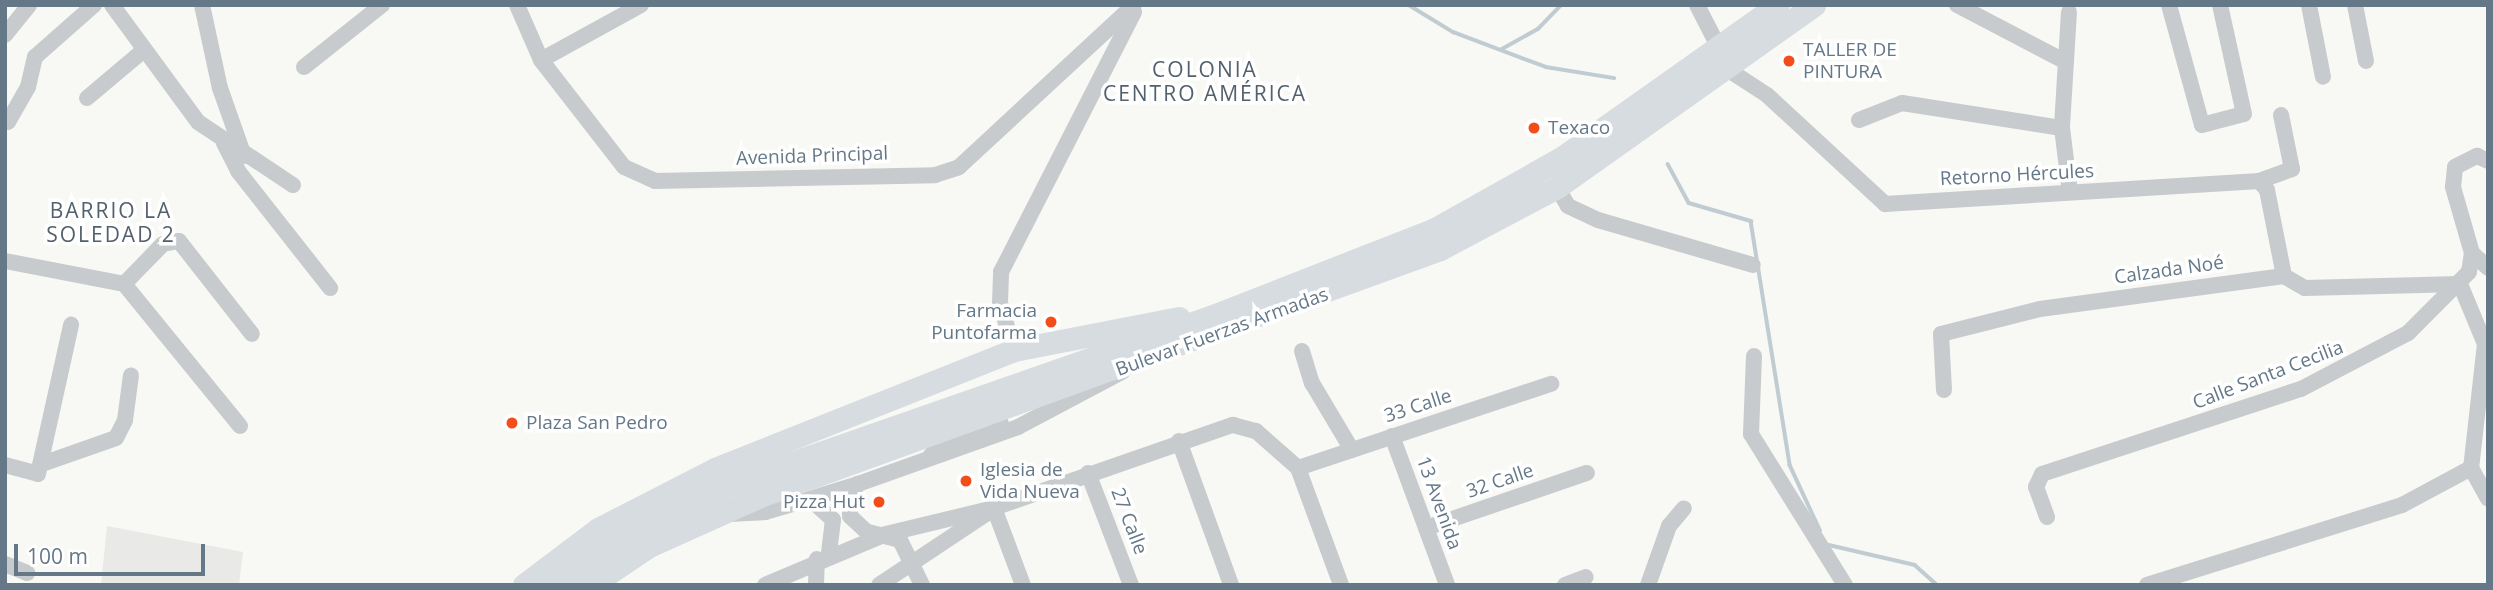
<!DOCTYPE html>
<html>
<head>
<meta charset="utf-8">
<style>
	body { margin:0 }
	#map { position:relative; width:2493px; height:590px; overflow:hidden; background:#f8f8f4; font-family:"Open Sans",sans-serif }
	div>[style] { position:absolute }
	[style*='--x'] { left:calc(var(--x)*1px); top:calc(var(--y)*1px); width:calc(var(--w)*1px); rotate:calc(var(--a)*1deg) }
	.built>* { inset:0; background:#e9eae8 }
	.stream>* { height:3.5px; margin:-1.75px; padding:0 1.75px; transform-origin:1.75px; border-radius:1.75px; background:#c0ccd1 }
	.minor>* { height:16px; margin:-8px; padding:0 8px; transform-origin:8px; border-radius:8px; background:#c7cbce }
	.highway>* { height:23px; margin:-11.5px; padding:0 11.5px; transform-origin:11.5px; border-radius:11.5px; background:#d6dce0 }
	.dots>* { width:19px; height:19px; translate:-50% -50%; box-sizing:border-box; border:4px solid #fff; border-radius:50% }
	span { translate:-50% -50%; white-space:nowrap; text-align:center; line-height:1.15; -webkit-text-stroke:7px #fff; paint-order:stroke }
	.poi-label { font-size:19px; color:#647888 }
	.left { translate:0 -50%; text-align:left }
	.right { translate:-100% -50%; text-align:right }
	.street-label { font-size:19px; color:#647888 }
	.neighbourhood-label { font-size:21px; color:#53616d; letter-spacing:2px }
	.frame { position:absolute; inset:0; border:7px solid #647888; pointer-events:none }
	.scale { position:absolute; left:14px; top:544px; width:191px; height:32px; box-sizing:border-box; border:4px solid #647888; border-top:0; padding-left:9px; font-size:21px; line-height:24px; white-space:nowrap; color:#647888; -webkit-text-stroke:5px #fff; paint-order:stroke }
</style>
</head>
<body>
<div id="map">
	<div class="built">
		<i style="clip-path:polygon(107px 526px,243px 552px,239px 585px,101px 585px)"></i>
	</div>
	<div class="stream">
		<i style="--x:1409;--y:5;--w:52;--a:31.5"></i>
		<i style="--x:1453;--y:32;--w:99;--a:20.6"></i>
		<i style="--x:1546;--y:67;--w:69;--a:9.2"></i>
		<i style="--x:1502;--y:49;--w:41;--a:-29.1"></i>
		<i style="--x:1538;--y:29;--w:33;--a:-46"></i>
		<i style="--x:1668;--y:164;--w:44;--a:61.7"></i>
		<i style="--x:1689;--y:203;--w:65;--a:16.2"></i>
		<i style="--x:1751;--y:221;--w:247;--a:80.9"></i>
		<i style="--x:1790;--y:465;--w:72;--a:65.2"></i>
		<i style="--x:1829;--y:545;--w:88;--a:13.1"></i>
		<i style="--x:1915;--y:565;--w:30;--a:42"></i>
	</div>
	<div class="minor">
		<i style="--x:112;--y:5;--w:145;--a:53.7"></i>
		<i style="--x:198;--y:122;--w:114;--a:33.6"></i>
		<i style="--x:202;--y:5;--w:85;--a:77.8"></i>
		<i style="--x:220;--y:88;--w:72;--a:70.6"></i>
		<i style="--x:517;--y:5;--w:60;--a:66.4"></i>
		<i style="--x:541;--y:60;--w:135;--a:52.2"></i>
		<i style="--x:624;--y:167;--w:34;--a:24"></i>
		<i style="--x:655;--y:181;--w:280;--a:-1.2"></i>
		<i style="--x:935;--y:175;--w:25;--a:-18"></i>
		<i style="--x:959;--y:167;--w:238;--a:-42.8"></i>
		<i style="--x:1697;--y:5;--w:48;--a:62.9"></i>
		<i style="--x:1957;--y:5;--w:123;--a:27.6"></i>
		<i style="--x:2169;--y:5;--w:124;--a:74.6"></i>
		<i style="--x:2202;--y:125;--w:43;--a:-14.7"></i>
		<i style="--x:2244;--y:114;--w:112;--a:-102.4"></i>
		<i style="--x:2309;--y:5;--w:73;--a:79"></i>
		<i style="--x:2355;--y:5;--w:57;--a:78.9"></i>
		<i style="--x:2069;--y:12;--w:116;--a:93.5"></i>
		<i style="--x:2062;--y:128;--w:64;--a:82.9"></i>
		<i style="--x:5;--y:35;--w:38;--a:-51"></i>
		<i style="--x:541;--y:60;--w:114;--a:-28.8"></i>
		<i style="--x:304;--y:67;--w:100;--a:-38.5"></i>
		<i style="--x:1727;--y:69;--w:48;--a:33"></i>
		<i style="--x:1767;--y:95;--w:161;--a:42.7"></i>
		<i style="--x:1885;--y:204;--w:375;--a:-3.5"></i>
		<i style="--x:2259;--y:181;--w:12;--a:48"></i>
		<i style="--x:2267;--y:190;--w:88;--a:78.8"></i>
		<i style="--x:87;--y:98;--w:75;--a:-40.1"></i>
		<i style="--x:1859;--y:120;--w:46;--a:-21.6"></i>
		<i style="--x:1902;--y:103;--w:162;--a:8.9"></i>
		<i style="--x:8;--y:122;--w:40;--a:-60.3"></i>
		<i style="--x:28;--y:87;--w:31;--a:-77"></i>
		<i style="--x:35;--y:57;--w:79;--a:-41.4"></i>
		<i style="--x:224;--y:143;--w:31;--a:63"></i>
		<i style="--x:238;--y:171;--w:149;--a:51.8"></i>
		<i style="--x:2259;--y:181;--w:35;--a:-20"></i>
		<i style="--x:2292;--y:169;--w:55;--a:-101.5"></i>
		<i style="--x:1557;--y:187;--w:22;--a:60"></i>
		<i style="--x:1568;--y:206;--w:33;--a:25"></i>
		<i style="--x:1598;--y:220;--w:161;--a:16.2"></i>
		<i style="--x:2472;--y:253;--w:22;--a:43"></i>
		<i style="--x:5;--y:261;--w:121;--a:10.9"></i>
		<i style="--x:1014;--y:350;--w:49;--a:-106.6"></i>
		<i style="--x:1000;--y:303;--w:31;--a:-88"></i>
		<i style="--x:1001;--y:272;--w:292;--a:-62.9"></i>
		<i style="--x:1302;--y:351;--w:34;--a:73"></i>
		<i style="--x:1312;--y:383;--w:78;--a:59.2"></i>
		<i style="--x:1754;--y:356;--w:78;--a:92.2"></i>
		<i style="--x:1751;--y:434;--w:178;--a:58.1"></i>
		<i style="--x:1944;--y:390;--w:56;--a:-93.1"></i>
		<i style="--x:1941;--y:334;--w:102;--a:-14.2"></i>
		<i style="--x:2040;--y:309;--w:246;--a:-7.7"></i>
		<i style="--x:2284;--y:276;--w:24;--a:30"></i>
		<i style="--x:2305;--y:288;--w:155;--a:-1.5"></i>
		<i style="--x:2460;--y:284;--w:65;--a:67.4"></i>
		<i style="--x:2485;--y:344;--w:125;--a:96.4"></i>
		<i style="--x:2471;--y:468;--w:35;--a:61"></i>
		<i style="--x:240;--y:426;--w:183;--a:-129.2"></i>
		<i style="--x:124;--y:284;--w:56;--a:-45.7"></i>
		<i style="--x:163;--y:244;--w:16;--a:-11"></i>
		<i style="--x:179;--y:241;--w:118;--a:51.9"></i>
		<i style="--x:1392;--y:436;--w:159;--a:69.7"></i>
		<i style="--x:1179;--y:441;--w:153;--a:70.1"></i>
		<i style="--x:931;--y:455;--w:19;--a:-43"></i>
		<i style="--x:945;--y:442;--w:59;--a:-19.7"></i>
		<i style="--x:42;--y:464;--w:78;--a:-19.4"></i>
		<i style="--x:116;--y:438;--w:20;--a:-63"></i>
		<i style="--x:125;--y:420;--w:45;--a:-82.4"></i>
		<i style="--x:5;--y:465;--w:34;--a:15"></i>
		<i style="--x:38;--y:474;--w:153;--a:-77.5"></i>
		<i style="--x:1298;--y:468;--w:267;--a:-18.4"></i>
		<i style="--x:1088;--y:473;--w:120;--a:69"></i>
		<i style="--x:810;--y:499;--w:50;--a:-17.4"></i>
		<i style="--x:994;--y:508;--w:82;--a:69.4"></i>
		<i style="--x:729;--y:514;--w:36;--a:-3"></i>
		<i style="--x:765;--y:512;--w:47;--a:-16.1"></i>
		<i style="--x:810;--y:499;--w:31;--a:42"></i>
		<i style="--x:833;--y:520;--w:35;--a:97"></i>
		<i style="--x:2047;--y:517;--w:32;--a:-110"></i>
		<i style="--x:2036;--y:487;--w:14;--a:-65"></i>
		<i style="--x:2042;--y:474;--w:273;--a:-18.2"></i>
		<i style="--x:2301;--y:389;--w:121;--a:-27.6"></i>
		<i style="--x:2408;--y:333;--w:86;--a:-45"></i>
		<i style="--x:2469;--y:272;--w:19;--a:-81"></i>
		<i style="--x:2472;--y:253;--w:69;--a:-106.1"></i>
		<i style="--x:2453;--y:187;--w:20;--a:-84"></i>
		<i style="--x:2455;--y:167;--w:25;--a:-27"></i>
		<i style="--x:2477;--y:156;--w:12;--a:24"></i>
		<i style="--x:1426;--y:528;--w:170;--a:-18.9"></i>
		<i style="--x:5;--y:564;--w:24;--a:22"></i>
		<i style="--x:765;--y:585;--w:131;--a:-22.9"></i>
		<i style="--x:886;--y:534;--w:111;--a:-13.5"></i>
		<i style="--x:994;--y:508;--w:253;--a:-19.2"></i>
		<i style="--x:1233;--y:425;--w:24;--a:15"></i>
		<i style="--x:1256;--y:431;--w:56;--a:41.4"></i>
		<i style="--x:1298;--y:468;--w:125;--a:69.8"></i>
		<i style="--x:816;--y:585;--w:26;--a:-88"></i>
		<i style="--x:879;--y:585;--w:128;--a:-33.6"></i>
		<i style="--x:922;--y:585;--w:50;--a:-116.1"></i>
		<i style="--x:900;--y:540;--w:34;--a:-166"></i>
		<i style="--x:867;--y:532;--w:23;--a:-137"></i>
		<i style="--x:850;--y:516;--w:21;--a:-90"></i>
		<i style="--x:850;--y:495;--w:14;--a:-54"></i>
		<i style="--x:858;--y:484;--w:170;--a:-19.6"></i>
		<i style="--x:1018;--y:427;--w:118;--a:-27.9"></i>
		<i style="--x:1565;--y:585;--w:22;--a:-21"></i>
		<i style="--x:1648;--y:585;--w:63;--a:-70.4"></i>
		<i style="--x:1669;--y:526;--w:23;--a:-50"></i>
		<i style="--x:2147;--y:585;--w:267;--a:-17.4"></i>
		<i style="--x:2402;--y:505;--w:78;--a:-28.2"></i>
	</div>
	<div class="highway">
		<i style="--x:524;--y:585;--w:93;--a:-37.1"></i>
		<i style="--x:598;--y:529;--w:131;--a:-27.1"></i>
		<i style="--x:715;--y:469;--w:322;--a:-21.7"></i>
		<i style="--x:1014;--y:350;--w:168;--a:-11"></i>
		<i style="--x:556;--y:585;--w:104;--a:-34.5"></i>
		<i style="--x:642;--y:526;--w:98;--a:-25.3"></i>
		<i style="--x:731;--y:484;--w:510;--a:-19.22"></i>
		<i style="--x:1213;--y:316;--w:236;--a:-21.4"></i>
		<i style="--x:1433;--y:230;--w:149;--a:-29.3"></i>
		<i style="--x:1563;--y:157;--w:263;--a:-35.3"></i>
		<i style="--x:591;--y:585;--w:70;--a:-33.9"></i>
		<i style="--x:649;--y:546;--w:122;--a:-24.2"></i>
		<i style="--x:760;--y:496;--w:723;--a:-19.96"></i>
		<i style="--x:1440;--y:249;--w:132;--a:-27.9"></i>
		<i style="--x:1557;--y:187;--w:315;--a:-35.3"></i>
	</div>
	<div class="dots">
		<i style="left:1789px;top:61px;background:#f34e19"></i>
		<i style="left:1534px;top:128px;background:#f34e19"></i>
		<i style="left:1051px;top:322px;background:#f34e19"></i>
		<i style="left:512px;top:423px;background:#f34e19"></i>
		<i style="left:966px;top:481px;background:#f34e19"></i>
		<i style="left:879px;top:502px;background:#f34e19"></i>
	</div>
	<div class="poi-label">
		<span class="left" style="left:1803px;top:61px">TALLER DE<br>PINTURA</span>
		<span class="left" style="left:1548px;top:128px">Texaco</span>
		<span class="right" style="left:1037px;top:322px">Farmacia<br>Puntofarma</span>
		<span class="left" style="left:526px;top:423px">Plaza San Pedro</span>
		<span class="left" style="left:980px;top:481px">Iglesia de<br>Vida Nueva</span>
		<span class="right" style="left:865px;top:502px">Pizza Hut</span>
	</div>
	<div class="street-label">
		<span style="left:812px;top:156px;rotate:-2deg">Avenida Principal</span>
		<span style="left:2017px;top:175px;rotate:-3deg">Retorno Hércules</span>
		<span style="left:2169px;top:270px;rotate:-8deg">Calzada Noé</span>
		<span style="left:1222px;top:332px;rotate:-20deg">Bulevar Fuerzas Armadas</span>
		<span style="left:2268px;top:375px;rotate:-21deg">Calle Santa Cecilia</span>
		<span style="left:1418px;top:406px;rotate:-18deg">33 Calle</span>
		<span style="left:1500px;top:481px;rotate:-19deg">32 Calle</span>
		<span style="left:1439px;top:503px;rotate:70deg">13 Avenida</span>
		<span style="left:1129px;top:521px;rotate:69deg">27 Calle</span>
	</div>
	<div class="neighbourhood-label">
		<span style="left:1205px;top:81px">COLONIA<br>CENTRO AMÉRICA</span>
		<span style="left:111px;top:222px">BARRIO LA<br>SOLEDAD 2</span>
	</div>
	<div class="frame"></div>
	<div class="scale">100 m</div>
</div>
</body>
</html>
